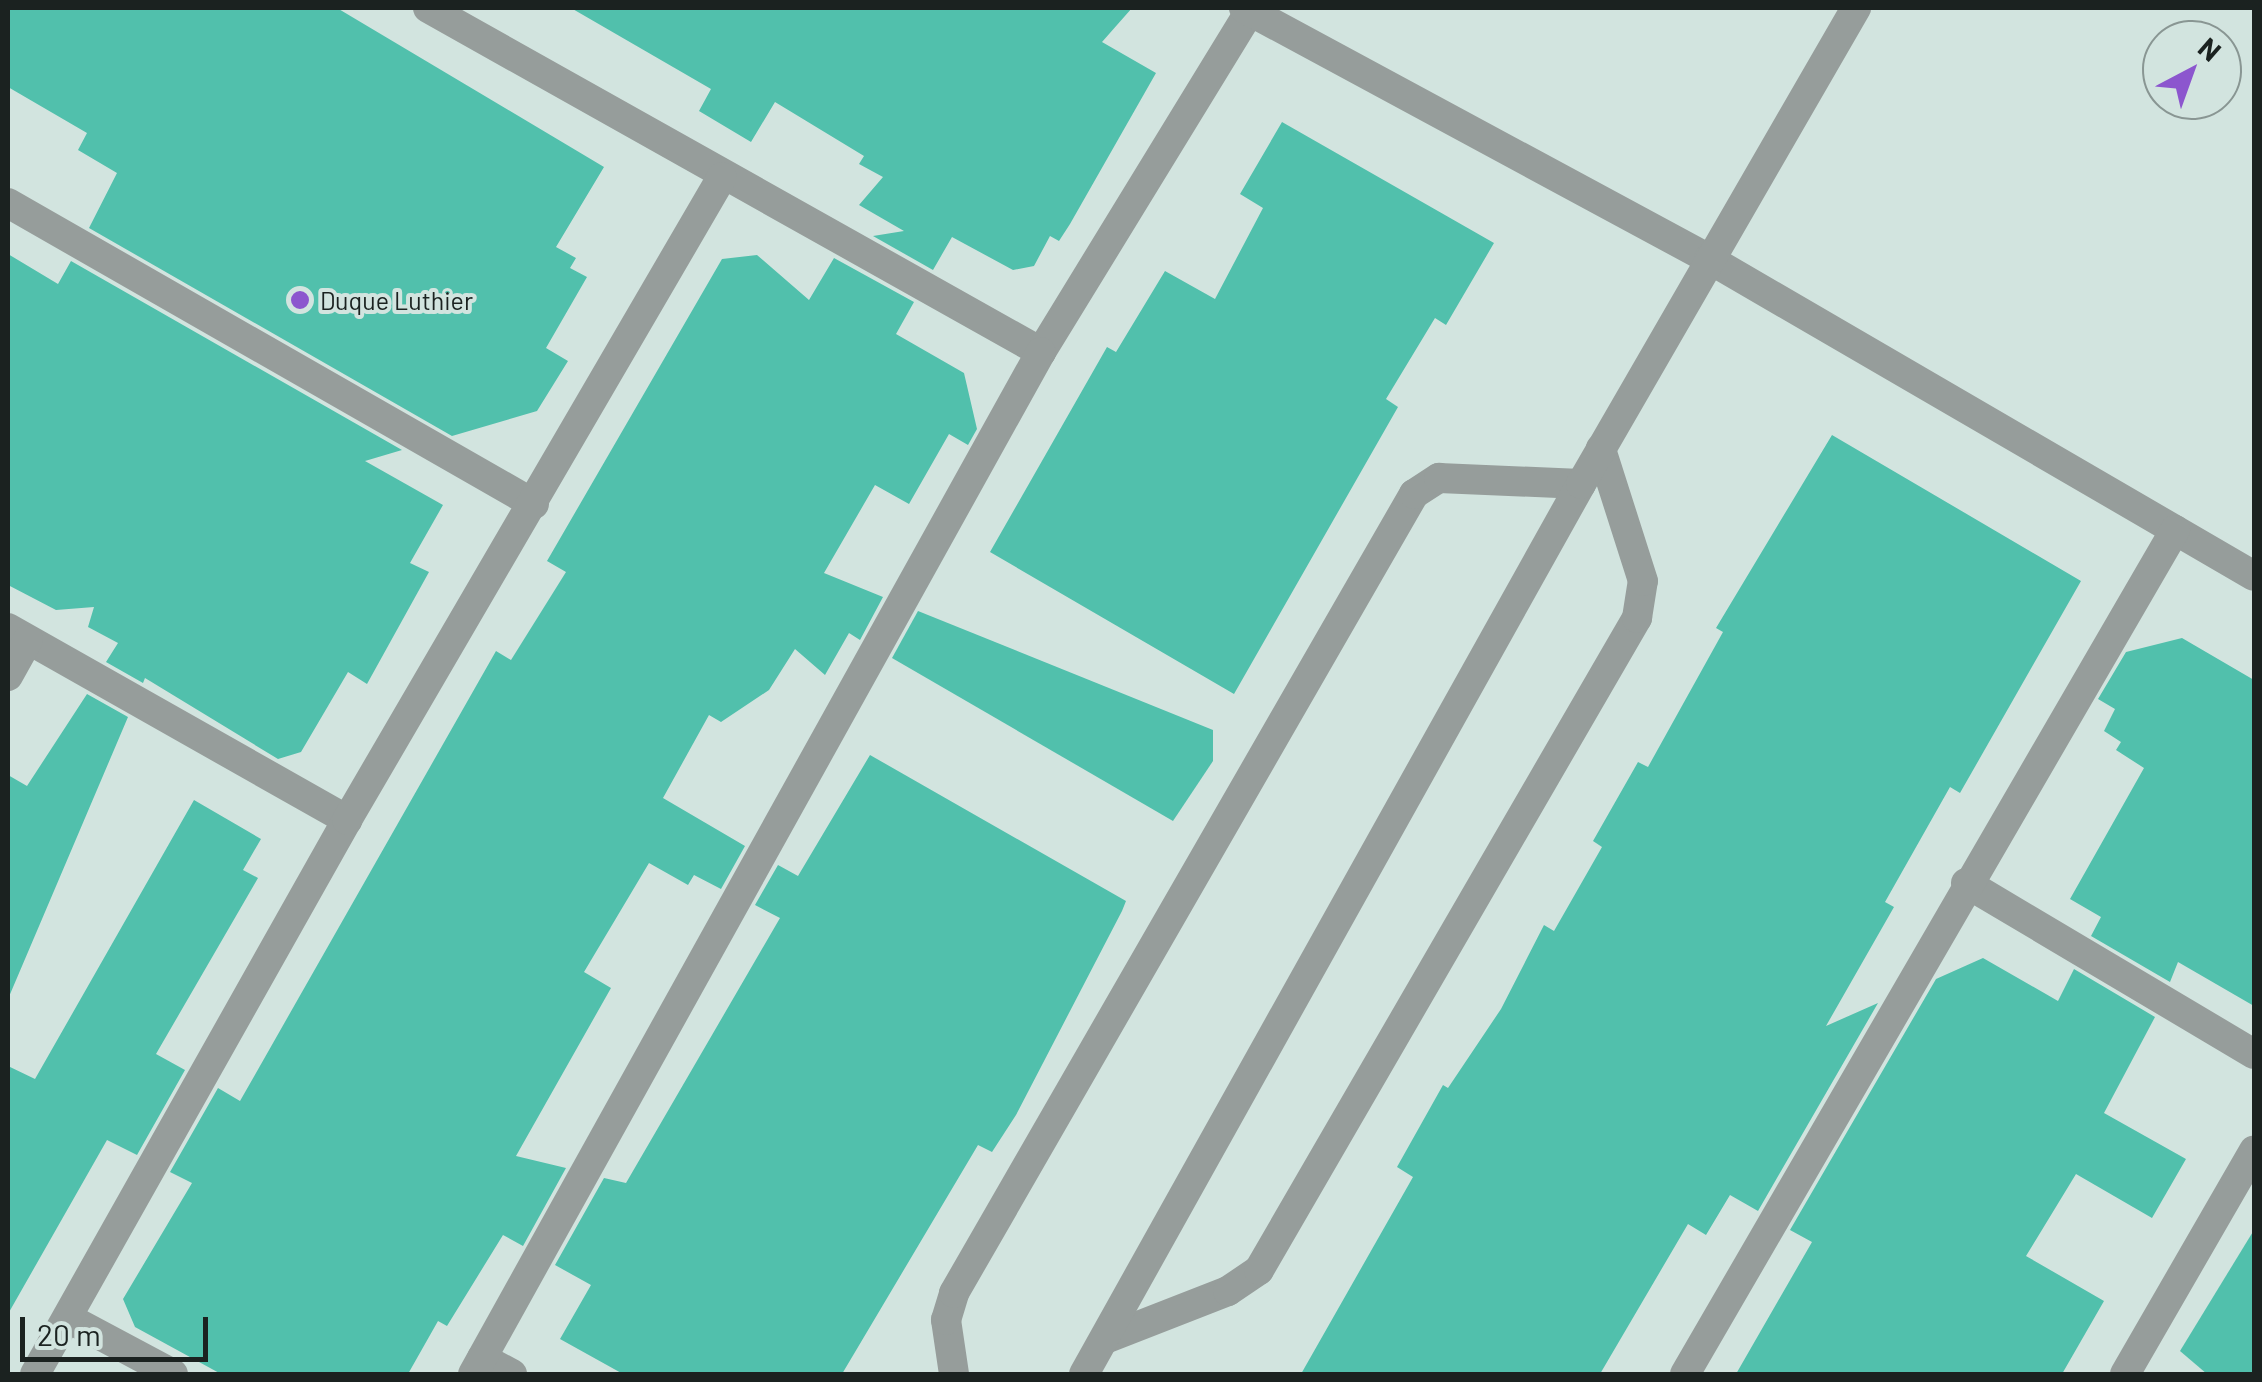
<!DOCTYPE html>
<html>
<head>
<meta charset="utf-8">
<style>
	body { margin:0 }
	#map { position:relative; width:2262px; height:1382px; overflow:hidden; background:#d2e4df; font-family:Barlow,sans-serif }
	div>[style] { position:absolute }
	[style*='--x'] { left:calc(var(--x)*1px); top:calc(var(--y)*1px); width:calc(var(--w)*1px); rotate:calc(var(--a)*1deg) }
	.building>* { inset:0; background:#51c0ac }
	.minor>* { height:30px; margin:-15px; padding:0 15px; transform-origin:15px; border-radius:15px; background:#969d9b }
	.dots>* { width:28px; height:28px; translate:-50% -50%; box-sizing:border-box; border:5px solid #d2e4df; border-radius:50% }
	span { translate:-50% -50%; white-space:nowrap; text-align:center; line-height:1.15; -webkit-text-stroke:8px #d2e4df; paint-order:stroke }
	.poi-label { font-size:25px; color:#1b2220 }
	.left { translate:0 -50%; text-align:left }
	.frame { position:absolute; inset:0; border:10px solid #1b2220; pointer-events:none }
	.north { position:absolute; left:2142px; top:20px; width:100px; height:100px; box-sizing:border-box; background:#d2e4df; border:2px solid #899693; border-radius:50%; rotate:41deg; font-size:28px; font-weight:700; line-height:40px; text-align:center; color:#1b2220 }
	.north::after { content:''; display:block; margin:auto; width:35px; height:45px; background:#8c56ce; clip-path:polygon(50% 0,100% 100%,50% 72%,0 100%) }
	.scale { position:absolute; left:20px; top:1317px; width:188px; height:45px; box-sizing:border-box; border:5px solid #1b2220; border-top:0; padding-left:12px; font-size:30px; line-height:35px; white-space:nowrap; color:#1b2220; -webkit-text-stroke:8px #d2e4df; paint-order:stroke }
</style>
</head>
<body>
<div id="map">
	<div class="building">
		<i style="clip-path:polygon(8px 8px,337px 8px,604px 167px,556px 247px,576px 258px,570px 268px,587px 277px,546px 348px,568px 361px,537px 411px,452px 436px,89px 228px,117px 173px,78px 150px,87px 133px,8px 87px)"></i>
		<i style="clip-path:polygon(571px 8px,1132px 8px,1102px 42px,1156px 73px,1070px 224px,1059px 241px,1050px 236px,1034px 266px,1013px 270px,952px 237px,933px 270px,873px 236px,904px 231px,859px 205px,883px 177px,859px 164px,864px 156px,775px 102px,751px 142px,699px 111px,711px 89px)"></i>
		<i style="clip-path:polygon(1282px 122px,1494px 243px,1446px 325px,1435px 318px,1386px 399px,1398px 407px,1234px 694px,990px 552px,1107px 347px,1116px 352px,1165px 271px,1215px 299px,1263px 208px,1240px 194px)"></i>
		<i style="clip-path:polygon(8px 254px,58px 284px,71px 261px,402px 450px,365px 461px,443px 505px,410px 563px,429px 572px,367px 684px,348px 672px,301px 752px,278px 759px,145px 678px,143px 683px,106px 662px,118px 643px,88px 627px,94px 607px,56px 610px,8px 585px)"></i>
		<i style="clip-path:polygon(757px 255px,809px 300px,834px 258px,914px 302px,896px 334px,964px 373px,977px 429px,968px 445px,949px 434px,909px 504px,875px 485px,824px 573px,883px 597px,860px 640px,849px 633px,825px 675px,795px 649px,769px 690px,721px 722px,709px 715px,663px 798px,745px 846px,721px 889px,694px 875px,688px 885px,649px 863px,584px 972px,611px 988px,516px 1156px,566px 1168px,523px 1246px,503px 1235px,447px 1326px,438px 1321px,408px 1374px,221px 1374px,135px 1327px,123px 1299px,192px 1183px,170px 1172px,218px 1088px,240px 1101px,496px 651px,511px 660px,566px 572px,547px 561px,722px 259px)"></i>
		<i style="clip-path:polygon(1832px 435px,2081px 581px,1960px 793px,1950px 787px,1885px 902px,1894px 907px,1826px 1026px,1878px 1003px,1758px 1211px,1730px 1195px,1706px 1235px,1688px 1224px,1600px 1374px,1301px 1374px,1413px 1177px,1397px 1167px,1443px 1085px,1448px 1088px,1501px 1009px,1544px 925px,1554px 931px,1602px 847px,1593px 841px,1638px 762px,1648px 767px,1723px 632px,1716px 628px)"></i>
		<i style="clip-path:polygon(918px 611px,1213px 730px,1213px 761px,1173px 821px,892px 658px)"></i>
		<i style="clip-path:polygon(2182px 638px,2254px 680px,2254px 1006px,2178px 962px,2170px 982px,2091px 936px,2101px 917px,2070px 899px,2144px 768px,2116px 750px,2121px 742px,2104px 731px,2115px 709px,2098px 699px,2126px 652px)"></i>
		<i style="clip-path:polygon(87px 694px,128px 717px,8px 999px,8px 775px,27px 786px)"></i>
		<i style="clip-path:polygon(870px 755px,1126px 901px,1122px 911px,1016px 1115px,992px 1152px,978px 1145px,842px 1374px,623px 1374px,560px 1339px,591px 1285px,555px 1265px,604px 1178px,626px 1183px,780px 918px,755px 905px,778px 865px,798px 876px)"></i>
		<i style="clip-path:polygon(194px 800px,261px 839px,243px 870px,258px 878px,156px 1054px,185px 1070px,137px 1155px,107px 1140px,8px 1314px,8px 1066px,35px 1079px)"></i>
		<i style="clip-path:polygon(1983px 958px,2058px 1001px,2074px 969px,2155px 1017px,2104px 1113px,2186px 1159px,2152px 1218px,2076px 1174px,2026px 1256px,2104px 1301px,2062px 1374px,1736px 1374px,1812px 1242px,1790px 1230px,1936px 979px)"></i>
		<i style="clip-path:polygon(2254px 1230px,2254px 1374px,2207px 1374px,2180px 1351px)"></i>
	</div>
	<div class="minor">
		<i style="--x:428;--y:8;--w:703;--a:29.3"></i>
		<i style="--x:1041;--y:352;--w:400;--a:-58.5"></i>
		<i style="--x:1244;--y:8;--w:528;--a:28.36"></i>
		<i style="--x:1709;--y:259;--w:630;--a:30.18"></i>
		<i style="--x:8;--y:203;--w:606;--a:29.78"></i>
		<i style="--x:8;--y:628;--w:390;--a:29.5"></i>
		<i style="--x:8;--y:676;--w:41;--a:-60.9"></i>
		<i style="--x:1966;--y:883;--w:335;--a:30.7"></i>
		<i style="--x:68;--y:1318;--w:119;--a:28.1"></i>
		<i style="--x:1105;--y:1339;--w:132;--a:-21.3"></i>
		<i style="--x:1228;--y:1291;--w:37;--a:-34"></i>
		<i style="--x:1259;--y:1270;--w:754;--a:-59.9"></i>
		<i style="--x:1637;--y:618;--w:37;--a:-81"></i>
		<i style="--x:1643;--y:581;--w:139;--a:-107.7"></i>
		<i style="--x:482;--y:1358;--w:34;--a:28"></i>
		<i style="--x:35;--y:1374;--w:636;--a:-60.61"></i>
		<i style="--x:347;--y:820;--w:744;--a:-59.75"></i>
		<i style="--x:473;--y:1374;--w:1169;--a:-60.94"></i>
		<i style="--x:954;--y:1374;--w:55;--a:-98.4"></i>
		<i style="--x:946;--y:1320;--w:28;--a:-73"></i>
		<i style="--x:954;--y:1293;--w:922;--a:-60.07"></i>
		<i style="--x:1414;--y:494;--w:30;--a:-33"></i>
		<i style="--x:1439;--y:478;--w:142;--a:2.4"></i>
		<i style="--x:1084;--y:1374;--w:1019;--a:-60.82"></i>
		<i style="--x:1581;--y:484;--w:550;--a:-59.98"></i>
		<i style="--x:1685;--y:1374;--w:976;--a:-59.86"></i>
		<i style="--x:2125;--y:1374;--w:258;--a:-60"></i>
	</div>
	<div class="dots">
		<i style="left:300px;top:300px;background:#8c56ce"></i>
	</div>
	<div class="poi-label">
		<span class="left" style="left:320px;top:300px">Duque Luthier</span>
	</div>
	<div class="frame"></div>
	<div class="north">N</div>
	<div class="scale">20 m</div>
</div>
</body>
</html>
